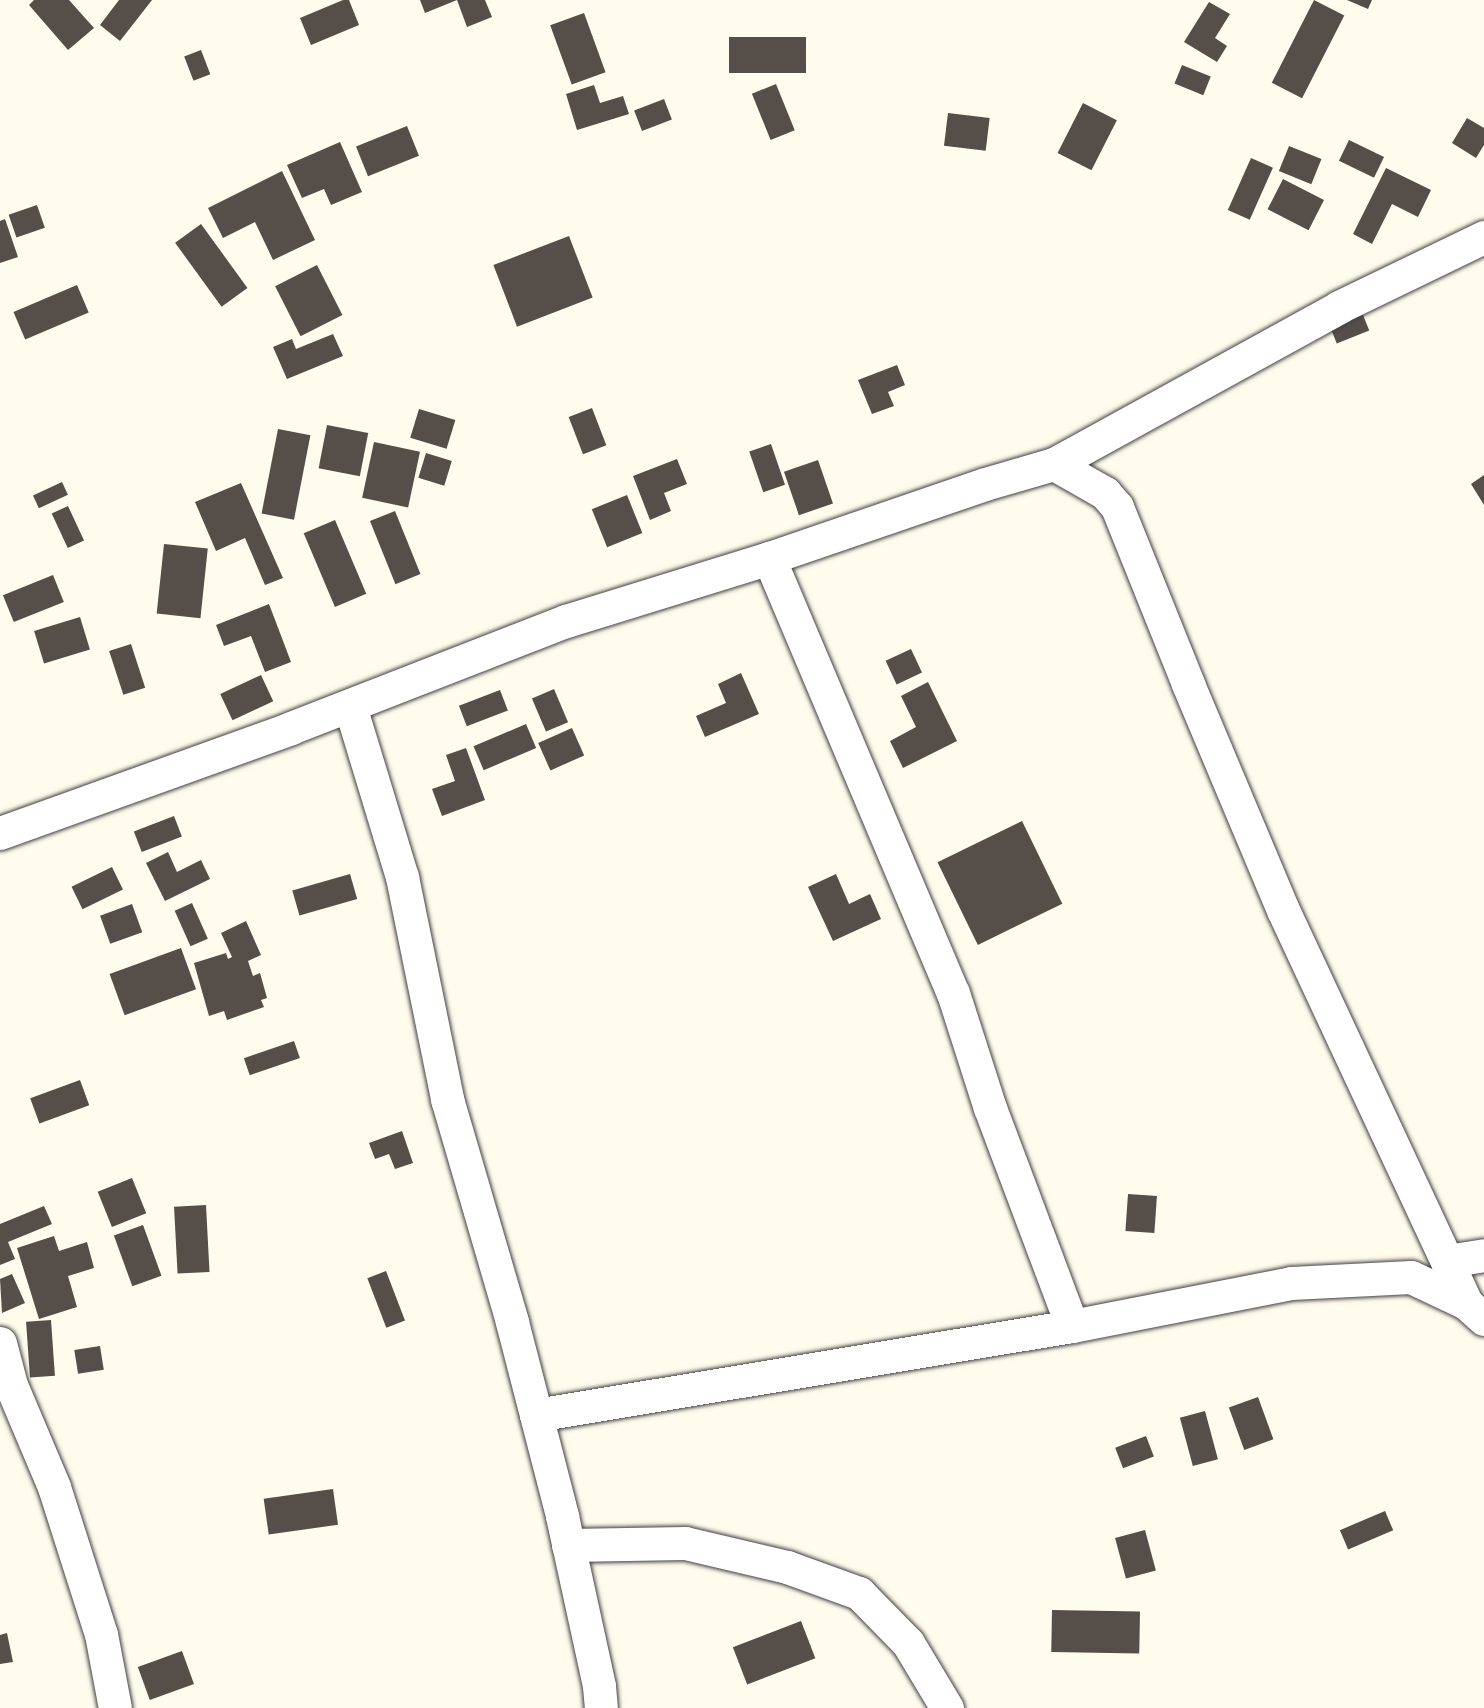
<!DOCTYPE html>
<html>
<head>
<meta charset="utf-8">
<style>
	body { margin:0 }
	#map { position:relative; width:1484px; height:1708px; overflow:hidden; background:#fffbed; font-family:Spectral,serif }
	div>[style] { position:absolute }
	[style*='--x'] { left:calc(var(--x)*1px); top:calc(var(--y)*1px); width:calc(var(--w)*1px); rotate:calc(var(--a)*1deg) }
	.building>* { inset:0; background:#564e49; transform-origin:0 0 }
	.roads { filter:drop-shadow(0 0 2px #404040) drop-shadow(0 0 2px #404040) }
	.minor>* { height:33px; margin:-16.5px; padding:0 16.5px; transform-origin:16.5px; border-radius:16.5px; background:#fff }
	span { translate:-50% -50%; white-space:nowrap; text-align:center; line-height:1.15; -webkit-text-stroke:6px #fff; paint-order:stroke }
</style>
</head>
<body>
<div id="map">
	<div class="building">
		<i style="clip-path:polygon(34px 0,69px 0,94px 28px,68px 50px,29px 5px)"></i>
		<i style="clip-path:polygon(119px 0,152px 0,120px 41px,100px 25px)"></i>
		<i style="clip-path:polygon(343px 0,349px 0,359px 25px,311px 45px,300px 18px)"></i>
		<i style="clip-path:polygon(420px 0,485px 0,492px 17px,467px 27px,457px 0,425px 13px)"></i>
		<i style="left:1314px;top:0;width:34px;height:93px;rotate:27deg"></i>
		<i style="clip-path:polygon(1347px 0,1372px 0,1368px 9px)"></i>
		<i style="clip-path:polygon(1209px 2px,1230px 14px,1215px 38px,1227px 46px,1217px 62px,1184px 42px)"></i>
		<i style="left:584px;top:13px;width:63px;height:36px;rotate:70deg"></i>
		<i style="left:806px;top:37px;width:36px;height:77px;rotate:90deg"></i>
		<i style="left:201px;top:50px;width:26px;height:18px;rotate:69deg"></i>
		<i style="left:1182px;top:65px;width:31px;height:20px;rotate:22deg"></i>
		<i style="left:776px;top:84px;width:50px;height:26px;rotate:68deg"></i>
		<i style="clip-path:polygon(594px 85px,600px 103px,623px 96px,629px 114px,577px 130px,566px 94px)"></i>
		<i style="left:664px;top:99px;width:22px;height:32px;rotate:69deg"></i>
		<i style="left:1083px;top:103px;width:38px;height:56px;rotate:27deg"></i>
		<i style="left:948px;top:113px;width:42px;height:33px;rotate:7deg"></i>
		<i style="clip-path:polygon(1467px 118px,1484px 128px,1484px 145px,1476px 158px,1452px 143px)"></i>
		<i style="left:407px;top:126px;width:32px;height:55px;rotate:68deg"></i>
		<i style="left:1349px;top:140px;width:39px;height:23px;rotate:26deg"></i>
		<i style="clip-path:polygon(340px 142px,362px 192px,331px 205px,324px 189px,302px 198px,287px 165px)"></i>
		<i style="left:1289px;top:146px;width:35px;height:27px;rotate:22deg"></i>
		<i style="left:1251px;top:158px;width:24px;height:57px;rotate:24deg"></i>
		<i style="clip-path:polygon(1386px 168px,1431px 190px,1418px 217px,1392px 204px,1372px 244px,1353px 234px)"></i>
		<i style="clip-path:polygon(282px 171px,315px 240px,273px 260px,255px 222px,223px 238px,208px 208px)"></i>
		<i style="left:1283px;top:179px;width:46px;height:34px;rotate:27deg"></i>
		<i style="left:37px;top:205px;width:24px;height:30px;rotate:71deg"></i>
		<i style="clip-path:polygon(5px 219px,18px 257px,0 263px,0 221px)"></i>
		<i style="left:201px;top:224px;width:79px;height:32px;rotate:54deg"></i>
		<i style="left:569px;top:236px;width:66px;height:81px;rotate:69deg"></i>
		<i style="left:317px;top:265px;width:56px;height:47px;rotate:63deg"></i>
		<i style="left:77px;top:285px;width:30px;height:69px;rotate:67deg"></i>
		<i style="left:1361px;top:310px;width:22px;height:35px;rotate:68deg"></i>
		<i style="clip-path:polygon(333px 334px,343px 356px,287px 379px,273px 347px,292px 339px,296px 349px)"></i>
		<i style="clip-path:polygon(897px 365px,905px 385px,888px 392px,894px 406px,872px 414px,858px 380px)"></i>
		<i style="left:592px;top:408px;width:40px;height:25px;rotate:69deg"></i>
		<i style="left:419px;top:409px;width:38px;height:30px;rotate:17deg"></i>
		<i style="left:327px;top:425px;width:42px;height:44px;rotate:11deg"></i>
		<i style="left:278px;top:429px;width:33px;height:86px;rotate:11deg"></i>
		<i style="left:374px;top:442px;width:47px;height:57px;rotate:12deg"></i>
		<i style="left:771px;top:444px;width:43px;height:23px;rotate:71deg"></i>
		<i style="left:426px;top:453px;width:27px;height:26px;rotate:17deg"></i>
		<i style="clip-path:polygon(677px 459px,687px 484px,664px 493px,671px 511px,650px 520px,633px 476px)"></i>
		<i style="left:818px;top:460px;width:46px;height:36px;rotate:71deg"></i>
		<i style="clip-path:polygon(1484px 475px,1484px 505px,1471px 484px)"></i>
		<i style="left:62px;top:482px;width:14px;height:32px;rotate:65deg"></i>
		<i style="clip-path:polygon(241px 483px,283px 578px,265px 585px,245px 538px,216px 551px,195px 502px)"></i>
		<i style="left:627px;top:495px;width:41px;height:38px;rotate:68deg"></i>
		<i style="left:68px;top:506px;width:38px;height:18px;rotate:65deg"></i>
		<i style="left:395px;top:511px;width:68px;height:27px;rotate:68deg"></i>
		<i style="left:335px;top:520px;width:80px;height:34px;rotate:67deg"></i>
		<i style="left:164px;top:544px;width:44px;height:70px;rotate:6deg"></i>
		<i style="left:53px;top:575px;width:29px;height:54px;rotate:68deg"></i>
		<i style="clip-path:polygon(269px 604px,291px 662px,265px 672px,251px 636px,224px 646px,216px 625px)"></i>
		<i style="left:80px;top:617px;width:34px;height:48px;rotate:73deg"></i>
		<i style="left:131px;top:644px;width:46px;height:23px;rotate:72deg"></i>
		<i style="left:911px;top:649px;width:26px;height:28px;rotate:65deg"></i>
		<i style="clip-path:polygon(741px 673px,759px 714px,705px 737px,696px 716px,726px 703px,718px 684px)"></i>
		<i style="left:261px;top:675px;width:29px;height:45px;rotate:65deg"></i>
		<i style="clip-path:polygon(928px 682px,957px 741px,903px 768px,890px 741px,916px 727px,901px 696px)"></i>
		<i style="left:554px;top:689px;width:36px;height:24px;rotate:67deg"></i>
		<i style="left:500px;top:690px;width:22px;height:44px;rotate:69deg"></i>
		<i style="left:526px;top:724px;width:26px;height:57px;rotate:67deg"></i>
		<i style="left:572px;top:728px;width:30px;height:37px;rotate:66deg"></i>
		<i style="clip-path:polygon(466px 748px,485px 800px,442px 816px,432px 789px,455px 781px,446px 755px)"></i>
		<i style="left:174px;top:816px;width:22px;height:43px;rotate:69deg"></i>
		<i style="left:1022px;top:821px;width:92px;height:94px;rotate:64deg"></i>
		<i style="clip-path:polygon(168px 852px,177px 872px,201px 860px,210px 879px,165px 901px,146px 863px)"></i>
		<i style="left:112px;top:867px;width:25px;height:45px;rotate:64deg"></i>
		<i style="left:350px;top:874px;width:26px;height:60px;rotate:74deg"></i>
		<i style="clip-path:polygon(836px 874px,849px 904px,870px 894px,881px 919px,833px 941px,808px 887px)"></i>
		<i style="left:192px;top:903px;width:39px;height:19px;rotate:66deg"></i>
		<i style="left:132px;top:904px;width:30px;height:34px;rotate:70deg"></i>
		<i style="clip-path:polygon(246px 921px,261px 955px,248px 961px,253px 976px,260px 973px,267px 998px,261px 1000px,264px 1007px,227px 1020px,224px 1011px,209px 1016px,194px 963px,226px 953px,228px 959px,232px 957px,221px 933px)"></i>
		<i style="left:181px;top:948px;width:44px;height:76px;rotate:70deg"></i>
		<i style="left:294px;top:1041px;width:18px;height:53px;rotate:71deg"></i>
		<i style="left:80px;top:1080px;width:27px;height:53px;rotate:70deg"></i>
		<i style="clip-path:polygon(402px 1131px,413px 1163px,395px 1169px,389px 1154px,375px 1159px,369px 1143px)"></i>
		<i style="left:132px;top:1178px;width:38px;height:37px;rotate:68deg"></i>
		<i style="left:1128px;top:1194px;width:29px;height:37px;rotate:4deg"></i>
		<i style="left:206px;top:1205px;width:67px;height:32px;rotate:87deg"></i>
		<i style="clip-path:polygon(44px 1206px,52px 1224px,8px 1242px,15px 1259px,0 1265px,0 1224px)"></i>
		<i style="left:143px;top:1225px;width:54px;height:31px;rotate:70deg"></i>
		<i style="clip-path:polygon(54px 1236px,59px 1251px,87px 1242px,94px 1268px,68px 1276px,77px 1307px,39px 1319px,17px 1248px)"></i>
		<i style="left:386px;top:1271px;width:53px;height:20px;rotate:69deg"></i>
		<i style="clip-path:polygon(12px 1274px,25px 1303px,2px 1313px,0 1279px)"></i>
		<i style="left:51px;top:1320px;width:56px;height:25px;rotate:86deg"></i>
		<i style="left:100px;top:1346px;width:24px;height:26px;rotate:81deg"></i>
		<i style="left:1258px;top:1397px;width:45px;height:31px;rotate:70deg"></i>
		<i style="left:1205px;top:1411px;width:50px;height:26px;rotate:75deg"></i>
		<i style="left:1146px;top:1436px;width:22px;height:33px;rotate:69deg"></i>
		<i style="left:333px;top:1489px;width:36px;height:70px;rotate:82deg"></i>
		<i style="left:1385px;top:1511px;width:21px;height:49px;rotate:67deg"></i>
		<i style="left:1145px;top:1530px;width:42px;height:31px;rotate:75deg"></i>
		<i style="left:1052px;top:1610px;width:88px;height:42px;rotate:1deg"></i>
		<i style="left:801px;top:1621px;width:40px;height:73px;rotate:69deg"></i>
		<i style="clip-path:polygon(7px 1633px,13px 1662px,0 1664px,0 1635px)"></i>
		<i style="left:182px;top:1651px;width:35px;height:47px;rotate:70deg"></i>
	</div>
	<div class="roads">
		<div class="minor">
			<i style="--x:1054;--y:464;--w:325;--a:-28.8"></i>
			<i style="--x:1339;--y:307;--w:161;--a:-25.8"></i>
			<i style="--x:769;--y:558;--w:472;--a:67.1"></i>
			<i style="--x:953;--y:993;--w:121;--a:72.2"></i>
			<i style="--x:990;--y:1108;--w:233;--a:69.4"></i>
			<i style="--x:350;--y:706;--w:179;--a:73.1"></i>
			<i style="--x:402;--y:877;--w:227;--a:78.5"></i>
			<i style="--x:447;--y:1099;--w:232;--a:73.7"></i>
			<i style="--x:512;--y:1322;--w:200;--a:75.5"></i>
			<i style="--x:562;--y:1516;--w:174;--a:77.7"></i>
			<i style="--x:599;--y:1686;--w:22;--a:85"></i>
			<i style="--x:0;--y:833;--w:309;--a:-19.8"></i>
			<i style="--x:291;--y:728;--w:295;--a:-21.3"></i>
			<i style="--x:566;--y:621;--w:213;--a:-17.2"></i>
			<i style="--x:769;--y:558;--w:228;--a:-18.9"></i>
			<i style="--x:985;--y:484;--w:72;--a:-16.2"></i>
			<i style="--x:1054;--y:464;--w:59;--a:29.6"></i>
			<i style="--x:1105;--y:493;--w:18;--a:49"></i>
			<i style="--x:1117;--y:507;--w:191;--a:68.1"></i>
			<i style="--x:1188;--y:684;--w:245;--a:67.2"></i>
			<i style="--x:1283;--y:910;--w:434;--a:65"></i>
			<i style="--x:1447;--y:1261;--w:37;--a:-9"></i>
			<i style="--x:0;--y:1343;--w:43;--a:75.3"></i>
			<i style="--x:11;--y:1385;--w:111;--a:67.1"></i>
			<i style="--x:54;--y:1487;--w:154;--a:72.3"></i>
			<i style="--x:101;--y:1634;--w:75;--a:79.3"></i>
			<i style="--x:536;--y:1415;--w:543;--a:-9.43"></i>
			<i style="--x:1072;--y:1326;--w:223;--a:-11.1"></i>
			<i style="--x:1291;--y:1283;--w:120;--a:-2.9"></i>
			<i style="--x:1411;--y:1277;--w:61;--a:25.3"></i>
			<i style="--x:1466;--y:1303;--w:24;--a:42"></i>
			<i style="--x:568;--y:1545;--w:117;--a:-1"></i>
			<i style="--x:685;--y:1543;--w:105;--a:13.2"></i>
			<i style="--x:787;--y:1567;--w:77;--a:19.9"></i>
			<i style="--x:859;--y:1593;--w:70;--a:45.6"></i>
			<i style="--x:908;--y:1643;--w:76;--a:59"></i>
		</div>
	</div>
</div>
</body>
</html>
